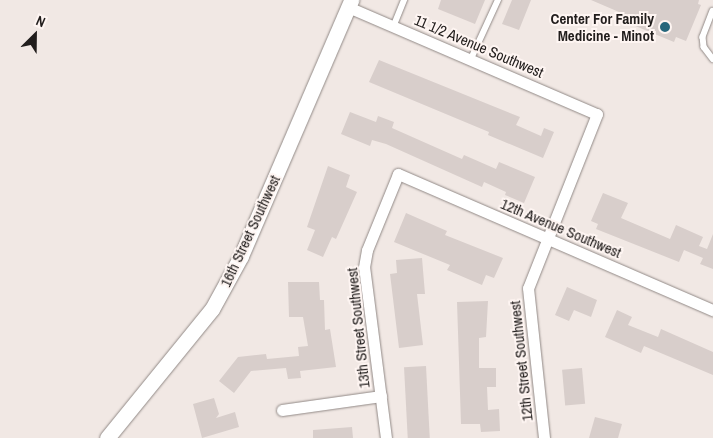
<!DOCTYPE html>
<html>
<head>
<meta charset="utf-8">
<style>
	body { margin:0 }
	#map { position:relative; width:713px; height:438px; overflow:hidden; background:#f1e8e4; font-family:"Archivo Narrow",sans-serif }
	div>[style] { position:absolute }
	[style*='--x'] { left:calc(var(--x)*1px); top:calc(var(--y)*1px); width:calc(var(--w)*1px); rotate:calc(var(--a)*1deg) }
	.building>* { inset:0; background:#d8cecb; transform-origin:0 0 }
	.roads { filter:drop-shadow(0 0 1px #918986) drop-shadow(0 0 1px #918986) }
	.lane>* { height:5.5px; margin:-2.75px; padding:0 2.75px; transform-origin:2.75px; border-radius:2.75px; background:#fff }
	.street>* { height:11px; margin:-5.5px; padding:0 5.5px; transform-origin:5.5px; border-radius:5.5px; background:#fff }
	.secondary>* { height:15px; margin:-7.5px; padding:0 7.5px; transform-origin:7.5px; border-radius:7.5px; background:#fff }
	.dots>* { width:14px; height:14px; translate:-50% -50%; box-sizing:border-box; border:2px solid #fef5f2; border-radius:50% }
	span { translate:-50% -50%; white-space:nowrap; text-align:center; line-height:1.15; -webkit-text-stroke:4px #fef5f2; paint-order:stroke }
	.poi-label { font-size:15px; color:#211d1c; font-weight:700 }
	.right { translate:-100% -50%; text-align:right }
	.street-label { font-size:15px; color:#211d1c }
	.north { position:absolute; left:10px; top:10px; width:50px; height:50px; -webkit-text-stroke:4px #fef5f2; paint-order:stroke; rotate:23deg; font-size:14px; font-weight:700; line-height:20px; text-align:center; color:#211d1c }
	.north::after { content:''; display:block; margin:auto; width:18px; height:22px; background:#211d1c; clip-path:polygon(50% 0,100% 100%,50% 72%,0 100%) }
</style>
</head>
<body>
<div id="map">
	<div class="building">
		<i style="clip-path:polygon(441px 0,485px 0,475px 24px,438px 9px)"></i>
		<i style="clip-path:polygon(512px 0,531px 0,519px 30px,502px 24px)"></i>
		<i style="clip-path:polygon(591px 0,699px 0,698px 4px,701px 5px,686px 41px,676px 37px,674px 42px,616px 18px,619px 12px)"></i>
		<i style="clip-path:polygon(379px 60px,520px 117px,516px 125px,541px 136px,544px 128px,554px 132px,543px 158px,488px 135px,489px 132px,369px 82px)"></i>
		<i style="clip-path:polygon(350px 112px,376px 122px,378px 116px,394px 122px,392px 128px,462px 159px,464px 155px,496px 169px,499px 162px,535px 177px,524px 203px,505px 195px,506px 192px,484px 182px,482px 187px,386px 144px,372px 140px,370px 146px,341px 134px)"></i>
		<i style="clip-path:polygon(328px 166px,350px 175px,346px 187px,357px 192px,336px 239px,332px 237px,323px 257px,307px 250px,315px 230px,307px 227px)"></i>
		<i style="clip-path:polygon(603px 193px,628px 203px,621px 218px,670px 239px,676px 225px,703px 237px,699px 246px,707px 249px,713px 234px,713px 269px,700px 264px,703px 258px,684px 250px,679px 262px,596px 229px,598px 224px,591px 221px)"></i>
		<i style="clip-path:polygon(406px 213px,447px 231px,445px 235px,503px 258px,494px 278px,486px 275px,482px 285px,447px 270px,450px 265px,394px 242px)"></i>
		<i style="clip-path:polygon(422px 258px,425px 294px,417px 294px,423px 345px,399px 348px,390px 274px,397px 273px,396px 260px)"></i>
		<i style="clip-path:polygon(288px 282px,319px 282px,320px 300px,324px 300px,325px 330px,330px 329px,336px 367px,300px 371px,301px 378px,288px 379px,286px 368px,251px 371px,234px 393px,219px 381px,238px 357px,266px 354px,267px 359px,299px 356px,298px 347px,308px 346px,303px 317px,289px 317px)"></i>
		<i style="clip-path:polygon(567px 287px,597px 300px,591px 317px,574px 310px,569px 321px,555px 315px)"></i>
		<i style="clip-path:polygon(488px 301px,486px 337px,479px 338px,479px 368px,496px 368px,496px 387px,487px 387px,488px 410px,499px 409px,500px 431px,481px 432px,480px 424px,461px 424px,457px 302px)"></i>
		<i style="clip-path:polygon(617px 310px,632px 317px,628px 325px,658px 337px,661px 329px,713px 352px,713px 375px,644px 346px,641px 353px,605px 337px)"></i>
		<i style="left:426px;top:366px;width:72px;height:22px;rotate:87deg"></i>
		<i style="left:582px;top:368px;width:36px;height:20px;rotate:85deg"></i>
		<i style="clip-path:polygon(214px 398px,219px 414px,216px 418px,235px 412px,239px 427px,202px 438px,193px 404px)"></i>
		<i style="clip-path:polygon(595px 417px,622px 424px,618px 438px,589px 438px)"></i>
		<i style="clip-path:polygon(352px 427px,353px 438px,313px 438px,313px 430px)"></i>
	</div>
	<div class="roads">
		<div class="lane">
			<i style="--x:713;--y:11;--w:28;--a:111"></i>
			<i style="--x:703;--y:37;--w:10;--a:84"></i>
			<i style="--x:704;--y:47;--w:15;--a:53"></i>
			<i style="--x:394;--y:25;--w:27;--a:-68"></i>
			<i style="--x:471;--y:59;--w:65;--a:-65.4"></i>
		</div>
		<div class="street">
			<i style="--x:348;--y:7;--w:271;--a:23.3"></i>
			<i style="--x:597;--y:114;--w:187;--a:111.6"></i>
			<i style="--x:528;--y:288;--w:151;--a:83.9"></i>
			<i style="--x:282;--y:410;--w:100;--a:-8"></i>
			<i style="--x:386;--y:438;--w:172;--a:-97.3"></i>
			<i style="--x:364;--y:267;--w:17;--a:-80"></i>
			<i style="--x:367;--y:250;--w:82;--a:-67.8"></i>
			<i style="--x:398;--y:174;--w:343;--a:23.4"></i>
		</div>
		<div class="secondary">
			<i style="--x:107;--y:438;--w:166;--a:-50.9"></i>
			<i style="--x:212;--y:309;--w:60;--a:-61.3"></i>
			<i style="--x:241;--y:256;--w:279;--a:-66.7"></i>
		</div>
	</div>
	<div class="dots">
		<i style="left:665px;top:27px;background:#26667b"></i>
	</div>
	<div class="poi-label">
		<span class="right" style="left:654px;top:27px">Center For Family<br>Medicine - Minot</span>
	</div>
	<div class="street-label">
		<span style="left:479px;top:46px;rotate:23deg">11 1/2 Avenue Southwest</span>
		<span style="left:561px;top:228px;rotate:23deg">12th Avenue Southwest</span>
		<span style="left:250px;top:231px;rotate:-65deg">16th Street Southwest</span>
		<span style="left:358px;top:328px;rotate:-96deg">13th Street Southwest</span>
		<span style="left:521px;top:361px;rotate:-96deg">12th Street Southwest</span>
	</div>
	<div class="north">N</div>
</div>
</body>
</html>
